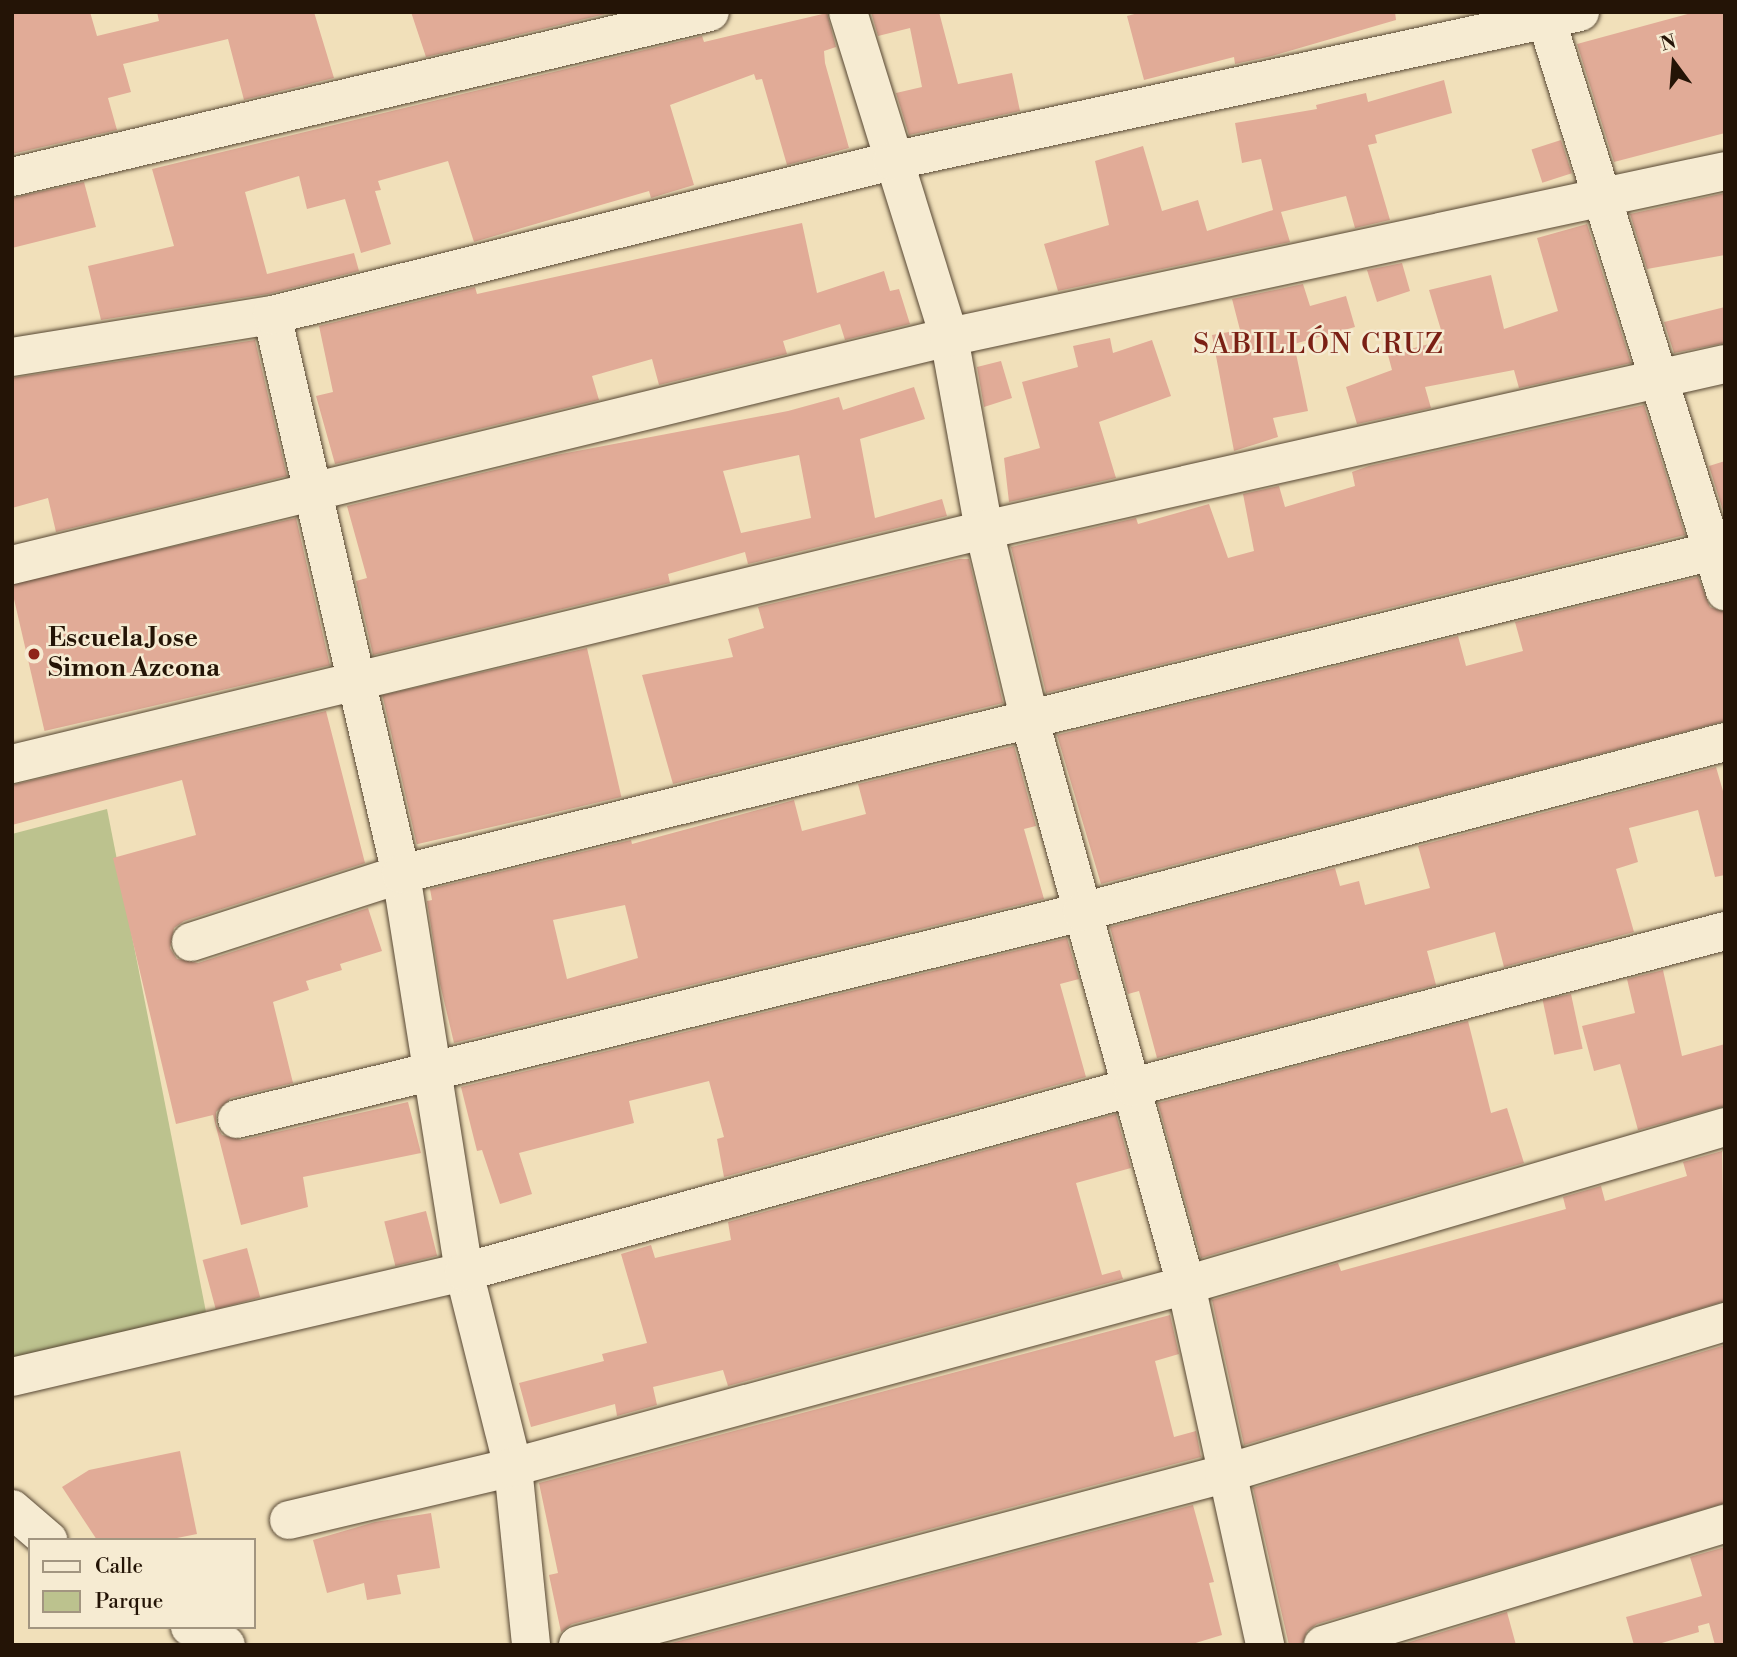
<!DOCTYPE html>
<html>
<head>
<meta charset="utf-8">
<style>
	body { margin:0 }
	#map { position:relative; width:1737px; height:1657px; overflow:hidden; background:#f1e0ba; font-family:"Libre Bodoni",serif }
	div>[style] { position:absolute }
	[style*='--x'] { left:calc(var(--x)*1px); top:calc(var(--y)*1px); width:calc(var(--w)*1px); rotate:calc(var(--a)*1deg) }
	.green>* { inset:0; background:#bcc28e }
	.building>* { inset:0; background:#e1ab97; transform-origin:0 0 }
	.roads { filter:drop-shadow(0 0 2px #574733) drop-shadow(0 0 2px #574733) }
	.street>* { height:38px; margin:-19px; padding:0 19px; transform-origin:19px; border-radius:19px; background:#f6ebd2 }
	.dots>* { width:19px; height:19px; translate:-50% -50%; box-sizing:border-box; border:4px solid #f6ebd2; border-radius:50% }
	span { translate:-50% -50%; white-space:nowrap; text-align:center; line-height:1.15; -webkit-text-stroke:5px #f6ebd2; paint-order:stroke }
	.poi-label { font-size:26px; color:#241406; font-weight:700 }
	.left { translate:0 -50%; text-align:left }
	.neighbourhood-label { font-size:28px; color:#7a1f14; letter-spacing:2px }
	.frame { position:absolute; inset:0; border:14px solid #241406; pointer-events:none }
	.legend { position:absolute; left:28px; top:1538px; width:228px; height:91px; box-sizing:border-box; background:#f6ebd2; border:2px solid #a29580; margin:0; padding:9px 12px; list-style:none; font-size:21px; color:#241406 }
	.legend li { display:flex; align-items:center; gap:14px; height:35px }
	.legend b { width:35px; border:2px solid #a29580 }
	.north { position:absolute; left:1639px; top:28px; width:70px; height:70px; -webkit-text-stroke:5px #f6ebd2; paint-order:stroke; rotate:344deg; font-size:19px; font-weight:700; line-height:28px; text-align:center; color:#241406 }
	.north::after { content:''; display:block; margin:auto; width:24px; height:32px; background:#241406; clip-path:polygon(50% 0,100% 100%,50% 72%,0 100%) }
</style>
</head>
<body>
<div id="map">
	<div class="green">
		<i style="clip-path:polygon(107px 809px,206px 1312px,12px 1360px,12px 834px)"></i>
	</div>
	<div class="building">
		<i style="clip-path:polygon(12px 12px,90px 12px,97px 36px,159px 21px,157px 12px,314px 12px,334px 78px,244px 100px,228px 39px,123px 64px,131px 92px,108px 98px,117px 130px,12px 154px)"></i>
		<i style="clip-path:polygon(411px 12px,614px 12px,426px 57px)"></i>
		<i style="clip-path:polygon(871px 12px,939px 12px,958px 84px,1012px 73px,1020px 111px,909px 135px,896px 93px,922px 87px,910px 28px,878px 36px)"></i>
		<i style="clip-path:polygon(1142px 12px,1395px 12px,1396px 20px,1272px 56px,1235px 64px,1234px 57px,1144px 80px,1127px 16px)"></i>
		<i style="clip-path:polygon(1695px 12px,1725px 12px,1725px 133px,1614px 162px,1577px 44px)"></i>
		<i style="clip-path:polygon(827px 13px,836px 47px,824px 51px,825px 63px,849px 148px,787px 165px,762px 79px,756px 80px,754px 74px,670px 105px,694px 185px,651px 198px,649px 191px,474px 242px,448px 161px,378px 181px,381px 190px,375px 191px,391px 244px,361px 253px,345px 199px,307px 209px,299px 176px,245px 192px,267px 274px,354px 253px,359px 271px,268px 294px,101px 320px,88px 266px,174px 246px,152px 169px,702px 36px,704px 42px)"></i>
		<i style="clip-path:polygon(1444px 80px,1452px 113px,1375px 135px,1377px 143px,1368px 145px,1390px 220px,1355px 228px,1346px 196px,1281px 212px,1290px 242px,1058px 291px,1044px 244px,1109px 225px,1095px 161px,1143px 146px,1162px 211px,1198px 200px,1207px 231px,1273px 210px,1261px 159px,1242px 163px,1235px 123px,1317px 109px,1316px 105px,1366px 93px,1368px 102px)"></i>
		<i style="left:1561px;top:140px;width:35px;height:31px;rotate:72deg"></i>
		<i style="clip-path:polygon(84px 182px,96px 227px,12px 248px,12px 198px)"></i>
		<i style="clip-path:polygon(1725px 193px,1725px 255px,1647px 269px,1630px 214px)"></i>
		<i style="clip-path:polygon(802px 223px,817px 293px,884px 271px,890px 291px,899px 289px,910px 324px,845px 340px,840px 324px,783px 341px,787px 354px,659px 385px,652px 359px,592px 376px,599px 400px,335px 464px,316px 396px,333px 392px,319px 326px,475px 287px,477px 294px)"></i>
		<i style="clip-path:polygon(1587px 224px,1631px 363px,1519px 388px,1514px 370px,1425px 387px,1431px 408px,1357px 424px,1346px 387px,1392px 370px,1388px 355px,1444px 340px,1429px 290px,1491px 275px,1504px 329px,1558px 311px,1537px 238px)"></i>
		<i style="clip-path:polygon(1402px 263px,1410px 291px,1377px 302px,1367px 270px)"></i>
		<i style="clip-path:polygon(1303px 284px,1310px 306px,1346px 296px,1355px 327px,1294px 344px,1308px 411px,1273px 418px,1278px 437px,1234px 451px,1212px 335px,1240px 330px,1232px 299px)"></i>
		<i style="clip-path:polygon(1725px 307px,1725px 343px,1674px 353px,1664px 322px)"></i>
		<i style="clip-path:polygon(1110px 338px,1113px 353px,1152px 340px,1171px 396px,1099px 422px,1116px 478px,1009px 502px,1004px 458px,1040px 448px,1022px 382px,1078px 367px,1073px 346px)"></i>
		<i style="clip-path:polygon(255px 340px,287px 476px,56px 532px,48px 498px,12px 508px,12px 378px)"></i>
		<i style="clip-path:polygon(1001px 361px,1012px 398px,984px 407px,977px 367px)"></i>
		<i style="clip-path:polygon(evenodd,914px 387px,925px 419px,860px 439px,875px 518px,942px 499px,947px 516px,748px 564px,745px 552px,668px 574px,670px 583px,373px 655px,356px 581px,367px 578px,347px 506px,556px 455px,788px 411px,839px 397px,843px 410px,914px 387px,799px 455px,811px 518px,741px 533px,723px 471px,799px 455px)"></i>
		<i style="clip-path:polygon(1644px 405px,1685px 535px,1046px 693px,1011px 547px,1136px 518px,1138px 524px,1209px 504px,1228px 558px,1254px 551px,1243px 494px,1279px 486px,1285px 507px,1355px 486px,1352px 472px,1369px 466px)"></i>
		<i style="clip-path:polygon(1725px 461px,1725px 517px,1709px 466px)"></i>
		<i style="left:296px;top:518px;width:151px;height:293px;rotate:77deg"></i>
		<i style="clip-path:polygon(959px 559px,969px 559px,1003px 703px,673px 784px,642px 675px,733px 657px,728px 639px,764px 628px,758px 607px)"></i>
		<i style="clip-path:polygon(1698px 577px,1710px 607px,1725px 612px,1725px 721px,1101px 884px,1057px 735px,1458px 636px,1466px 666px,1523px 651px,1515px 622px)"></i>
		<i style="left:587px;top:648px;width:153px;height:210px;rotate:77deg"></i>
		<i style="clip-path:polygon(326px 711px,365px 863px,184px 921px,174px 928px,170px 948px,177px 959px,198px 963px,368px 908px,382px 951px,340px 964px,342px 970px,306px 981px,309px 990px,273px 1002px,293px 1083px,231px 1098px,216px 1112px,216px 1124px,222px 1135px,242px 1140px,408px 1102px,421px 1153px,303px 1177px,308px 1207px,241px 1225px,213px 1115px,176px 1124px,113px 858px,196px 835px,182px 780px,12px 825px,12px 785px)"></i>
		<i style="clip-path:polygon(evenodd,1014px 746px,1036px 826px,1024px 829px,1044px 899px,454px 1043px,440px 984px,427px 901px,432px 900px,430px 889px,631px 840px,632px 844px,794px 800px,802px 831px,866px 814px,858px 784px,1014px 746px,625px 905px,638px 958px,567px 979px,553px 920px,625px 905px)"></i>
		<i style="clip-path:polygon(1716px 767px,1725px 798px,1725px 875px,1715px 877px,1698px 810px,1629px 828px,1638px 862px,1616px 869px,1634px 932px,1504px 967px,1495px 932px,1427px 951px,1436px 985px,1157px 1058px,1139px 991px,1128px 994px,1110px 927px,1335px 868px,1340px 886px,1359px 881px,1365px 905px,1430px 888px,1418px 846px)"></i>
		<i style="clip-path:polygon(1067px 938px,1079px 979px,1060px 984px,1086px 1077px,724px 1177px,717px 1139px,724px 1137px,709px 1081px,629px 1101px,634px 1123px,519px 1153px,532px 1194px,500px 1204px,482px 1150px,477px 1151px,461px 1087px)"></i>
		<i style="clip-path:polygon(1663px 970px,1682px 1056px,1725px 1044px,1725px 1106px,1638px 1130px,1620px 1064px,1594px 1071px,1582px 1026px,1635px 1013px,1627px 979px)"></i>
		<i style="left:1571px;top:994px;width:56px;height:29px;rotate:78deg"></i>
		<i style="clip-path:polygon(1468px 1021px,1491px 1113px,1507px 1108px,1524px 1163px,1201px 1258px,1158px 1103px)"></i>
		<i style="clip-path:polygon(1116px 1114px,1131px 1168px,1076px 1183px,1102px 1275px,1120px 1270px,1123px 1279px,728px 1386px,723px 1370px,653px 1387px,657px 1405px,617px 1416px,615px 1404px,531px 1427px,519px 1383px,604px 1361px,602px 1354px,647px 1343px,621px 1254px,651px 1245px,655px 1258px,731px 1240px,728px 1222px)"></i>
		<i style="clip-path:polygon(1722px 1151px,1725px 1301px,1244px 1445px,1212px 1300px,1338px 1263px,1341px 1271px,1566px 1209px,1563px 1197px,1601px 1186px,1605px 1201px,1687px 1176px,1683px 1162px)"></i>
		<i style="left:426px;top:1211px;width:46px;height:43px;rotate:76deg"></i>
		<i style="left:247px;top:1248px;width:51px;height:46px;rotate:75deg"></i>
		<i style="clip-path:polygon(1170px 1315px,1179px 1354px,1155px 1361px,1174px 1437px,1196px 1431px,1201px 1457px,572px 1624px,561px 1632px,549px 1575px,558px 1573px,539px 1483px)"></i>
		<i style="clip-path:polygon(1725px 1345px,1725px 1503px,1317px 1624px,1307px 1631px,1302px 1645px,1289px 1645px,1253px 1488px)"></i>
		<i style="clip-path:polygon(180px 1451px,197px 1534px,167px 1540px,97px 1540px,62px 1487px,89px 1470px)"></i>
		<i style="clip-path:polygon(1193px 1505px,1214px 1582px,1209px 1583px,1222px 1635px,1189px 1645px,664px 1645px)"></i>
		<i style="clip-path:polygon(431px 1513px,440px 1568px,397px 1575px,401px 1594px,367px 1600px,364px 1583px,327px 1593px,313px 1540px,375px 1522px)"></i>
		<i style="clip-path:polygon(1725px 1547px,1725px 1645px,1715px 1645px,1709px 1623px,1698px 1626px,1699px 1632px,1655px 1645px,1634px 1645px,1626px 1617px,1702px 1596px,1690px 1557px)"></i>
		<i style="clip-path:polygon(1507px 1612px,1516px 1645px,1400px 1645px)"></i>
	</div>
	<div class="roads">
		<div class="street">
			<i style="--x:848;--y:12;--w:340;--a:72.7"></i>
			<i style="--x:949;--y:337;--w:196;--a:79.7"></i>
			<i style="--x:984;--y:530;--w:196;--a:76.5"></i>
			<i style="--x:1030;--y:721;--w:585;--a:74.54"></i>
			<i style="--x:1186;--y:1285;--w:369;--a:77.6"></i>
			<i style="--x:1544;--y:12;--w:607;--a:72.64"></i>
			<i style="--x:12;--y:177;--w:717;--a:-13.3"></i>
			<i style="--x:272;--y:315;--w:574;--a:77.01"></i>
			<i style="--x:401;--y:874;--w:403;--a:81"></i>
			<i style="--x:464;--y:1272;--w:201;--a:75.9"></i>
			<i style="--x:513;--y:1467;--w:179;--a:84.2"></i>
			<i style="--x:12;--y:357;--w:263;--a:-9.2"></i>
			<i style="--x:272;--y:315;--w:639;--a:-13.95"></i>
			<i style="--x:892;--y:161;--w:704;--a:-12.22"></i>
			<i style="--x:12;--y:565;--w:964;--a:-13.68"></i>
			<i style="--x:949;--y:337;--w:794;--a:-12.07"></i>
			<i style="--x:12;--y:764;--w:1000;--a:-13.54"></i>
			<i style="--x:984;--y:530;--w:759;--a:-12.63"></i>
			<i style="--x:191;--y:942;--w:221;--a:-17.9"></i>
			<i style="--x:401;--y:874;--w:1364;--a:-13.83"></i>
			<i style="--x:237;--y:1119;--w:870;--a:-13.76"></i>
			<i style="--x:1082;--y:912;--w:665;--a:-14.81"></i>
			<i style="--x:12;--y:1377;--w:464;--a:-13.1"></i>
			<i style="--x:464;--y:1272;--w:694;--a:-15.46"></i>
			<i style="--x:1133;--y:1087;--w:612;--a:-14.76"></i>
			<i style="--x:12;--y:1509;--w:48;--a:40.7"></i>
			<i style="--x:289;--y:1520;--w:230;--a:-13.3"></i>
			<i style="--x:513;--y:1467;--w:697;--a:-15.13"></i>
			<i style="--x:1186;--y:1285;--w:562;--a:-16.34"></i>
			<i style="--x:190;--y:1627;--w:40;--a:26.6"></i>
			<i style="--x:578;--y:1645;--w:668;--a:-14.83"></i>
			<i style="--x:1224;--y:1474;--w:524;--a:-16.88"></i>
			<i style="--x:1323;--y:1645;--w:420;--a:-16.8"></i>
		</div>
	</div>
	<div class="dots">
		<i style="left:34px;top:654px;background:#8f2418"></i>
	</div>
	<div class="poi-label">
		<span class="left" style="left:48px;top:654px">Escuela Jose<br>Simon Azcona</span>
	</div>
	<div class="neighbourhood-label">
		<span style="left:1319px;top:345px">SABILLÓN CRUZ</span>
	</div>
	<div class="frame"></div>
	<ul class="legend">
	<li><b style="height:9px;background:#f6ebd2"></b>Calle</li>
	<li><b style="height:19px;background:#bcc28e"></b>Parque</li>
	</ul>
	<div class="north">N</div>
</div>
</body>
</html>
